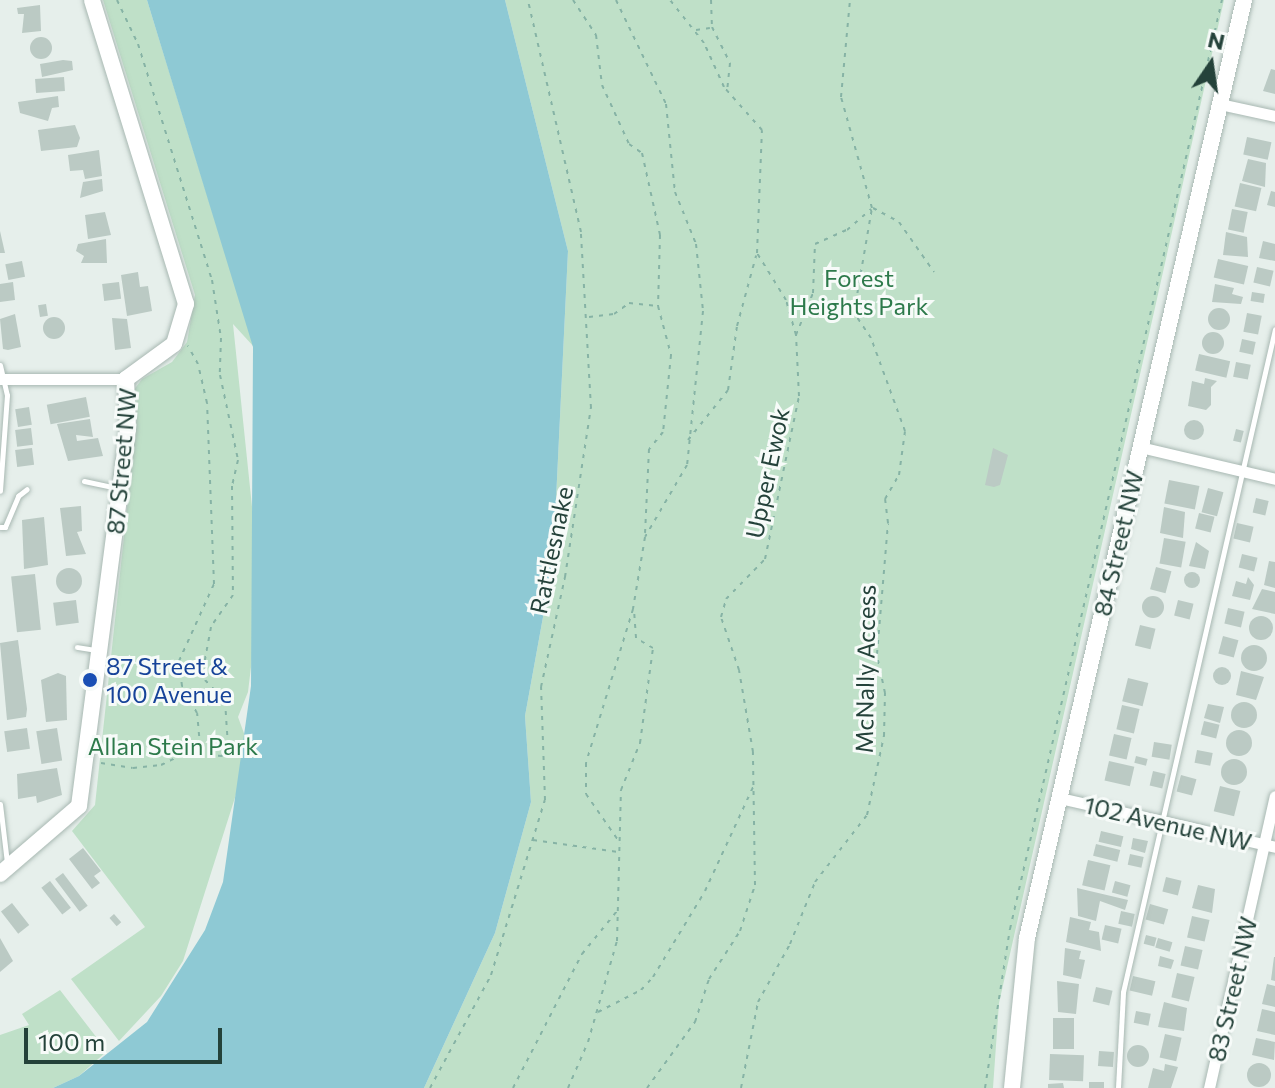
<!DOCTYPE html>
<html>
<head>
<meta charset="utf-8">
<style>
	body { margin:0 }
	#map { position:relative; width:1275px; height:1088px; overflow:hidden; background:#e6efeb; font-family:Commissioner,sans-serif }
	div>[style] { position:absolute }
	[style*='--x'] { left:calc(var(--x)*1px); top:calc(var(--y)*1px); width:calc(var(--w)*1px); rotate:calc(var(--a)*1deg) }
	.green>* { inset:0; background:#bfe0c8 }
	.water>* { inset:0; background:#8ec9d4 }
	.building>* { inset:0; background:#bbcac4; transform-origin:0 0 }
	.round { border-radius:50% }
	.path>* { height:2px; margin-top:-1px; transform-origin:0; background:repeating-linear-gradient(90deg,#86b3a5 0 4px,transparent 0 10px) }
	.roads { filter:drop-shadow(0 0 2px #a8b8b2) drop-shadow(0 0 2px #a8b8b2) }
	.lane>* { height:5px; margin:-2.5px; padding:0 2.5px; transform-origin:2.5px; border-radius:2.5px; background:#fff }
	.street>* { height:11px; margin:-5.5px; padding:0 5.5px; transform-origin:5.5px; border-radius:5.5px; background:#fff }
	.secondary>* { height:16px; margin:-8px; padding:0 8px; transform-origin:8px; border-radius:8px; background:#fff }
	.dots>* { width:22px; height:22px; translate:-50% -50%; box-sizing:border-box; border:4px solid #f7fbf9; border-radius:50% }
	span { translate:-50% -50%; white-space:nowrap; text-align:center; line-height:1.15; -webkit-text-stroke:6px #f7fbf9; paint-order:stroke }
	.park-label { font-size:24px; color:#2d7a4b }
	.street-label { font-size:24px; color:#24423a }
	.transit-label { font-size:24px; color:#164399 }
	.left { translate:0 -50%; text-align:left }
	.north { position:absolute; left:1171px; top:24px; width:80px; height:80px; -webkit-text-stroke:6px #f7fbf9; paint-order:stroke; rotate:13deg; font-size:22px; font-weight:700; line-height:32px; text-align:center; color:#24423a }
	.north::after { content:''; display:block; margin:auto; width:28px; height:36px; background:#24423a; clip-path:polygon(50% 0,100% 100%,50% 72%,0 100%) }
	.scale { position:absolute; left:24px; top:1028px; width:198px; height:36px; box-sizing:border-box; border:4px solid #24423a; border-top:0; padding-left:10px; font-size:24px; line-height:28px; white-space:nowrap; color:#24423a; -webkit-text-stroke:6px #f7fbf9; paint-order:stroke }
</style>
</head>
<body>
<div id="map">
	<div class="green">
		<i style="clip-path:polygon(103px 0,147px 0,254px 347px,233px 324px,256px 545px,254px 642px,248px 692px,238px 717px,245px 736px,239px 785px,183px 961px,161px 996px,119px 1041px,71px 979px,145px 927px,72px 831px,95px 805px,137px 416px,133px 391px,142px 379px,172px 362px,187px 342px,195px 295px)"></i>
		<i style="clip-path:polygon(505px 0,1224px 0,999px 1003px,993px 1088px,424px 1088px,495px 933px,531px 802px,525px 716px,553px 562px,568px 251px)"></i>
		<i style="clip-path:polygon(60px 990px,107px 1051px,79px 1076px,53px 1088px,0 1088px,0 1035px,29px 1025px,22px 1014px)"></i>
	</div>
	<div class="water">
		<i style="clip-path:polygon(147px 0,505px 0,568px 251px,553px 562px,525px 716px,531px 802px,495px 933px,424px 1088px,53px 1088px,79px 1076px,147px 1022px,205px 930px,223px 882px,251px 686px,253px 347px)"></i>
	</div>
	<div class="building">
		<i style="clip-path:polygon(40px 5px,41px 31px,22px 33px,24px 14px,18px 14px,17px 8px)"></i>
		<i class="round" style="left:30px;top:37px;width:22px;height:22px"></i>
		<i style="clip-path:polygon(63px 60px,72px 61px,73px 70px,42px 77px,40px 64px)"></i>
		<i style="clip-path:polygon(1271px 69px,1275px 70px,1275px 94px,1263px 91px)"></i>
		<i style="left:64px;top:77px;width:14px;height:29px;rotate:86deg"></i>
		<i style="clip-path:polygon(58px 96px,59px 107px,52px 108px,48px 121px,20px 113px,18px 102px)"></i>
		<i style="clip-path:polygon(75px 125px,80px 138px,77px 147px,41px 151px,38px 130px)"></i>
		<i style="left:1247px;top:137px;width:25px;height:18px;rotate:12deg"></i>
		<i style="clip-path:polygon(99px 150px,102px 176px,85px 179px,83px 170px,70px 171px,68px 155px)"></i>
		<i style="clip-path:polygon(1248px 159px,1266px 163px,1265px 187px,1242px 181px)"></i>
		<i style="clip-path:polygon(102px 179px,103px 191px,80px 198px,83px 182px)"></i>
		<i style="left:1240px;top:183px;width:22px;height:24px;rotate:13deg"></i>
		<i style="clip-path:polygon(1271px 191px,1275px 192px,1275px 207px,1267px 205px)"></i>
		<i style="left:1232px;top:209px;width:16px;height:21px;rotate:11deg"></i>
		<i style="clip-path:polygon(105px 212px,111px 235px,88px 239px,85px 215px)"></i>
		<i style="clip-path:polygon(0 231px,5px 253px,0 253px)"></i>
		<i style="clip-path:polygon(1226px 232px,1247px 237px,1248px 257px,1223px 255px)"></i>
		<i style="clip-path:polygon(106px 239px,107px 263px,81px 263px,84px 256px,76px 251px,78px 244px)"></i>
		<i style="clip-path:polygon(1263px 241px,1275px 244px,1275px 261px,1259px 258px)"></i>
		<i style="left:1218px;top:259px;width:31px;height:19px;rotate:13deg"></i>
		<i style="left:22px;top:261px;width:16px;height:17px;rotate:79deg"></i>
		<i style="left:1257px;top:267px;width:17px;height:16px;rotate:13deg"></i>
		<i style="clip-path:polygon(138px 272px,140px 287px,148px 286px,152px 311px,127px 316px,121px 275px)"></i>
		<i style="clip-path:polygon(13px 282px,15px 300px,0 302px,0 284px)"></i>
		<i style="left:119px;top:282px;width:17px;height:17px;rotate:83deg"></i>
		<i style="clip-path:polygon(1215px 284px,1234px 288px,1232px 294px,1243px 297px,1241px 304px,1212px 302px)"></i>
		<i style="left:1252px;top:292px;width:13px;height:9px;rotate:9deg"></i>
		<i style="left:46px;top:304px;width:12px;height:8px;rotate:81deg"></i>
		<i class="round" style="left:1208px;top:308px;width:22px;height:22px"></i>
		<i style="left:1247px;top:313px;width:15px;height:19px;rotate:11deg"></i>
		<i style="clip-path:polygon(15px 314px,21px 347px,8px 350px,3px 349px,0 319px)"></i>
		<i class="round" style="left:43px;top:317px;width:22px;height:22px"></i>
		<i style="clip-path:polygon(112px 318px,127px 319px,131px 348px,115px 350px)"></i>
		<i class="round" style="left:1202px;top:332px;width:22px;height:22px"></i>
		<i style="left:1242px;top:339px;width:14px;height:13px;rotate:12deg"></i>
		<i style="left:1199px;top:354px;width:32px;height:17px;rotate:13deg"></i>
		<i style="left:1236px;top:362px;width:15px;height:15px;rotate:11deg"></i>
		<i style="clip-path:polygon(1205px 378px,1217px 381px,1211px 387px,1211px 405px,1206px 410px,1188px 406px,1192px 381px,1204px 384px)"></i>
		<i style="left:86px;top:397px;width:20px;height:40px;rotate:79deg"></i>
		<i style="left:29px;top:407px;width:18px;height:14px;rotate:81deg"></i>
		<i style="clip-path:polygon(90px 419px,93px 437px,76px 435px,77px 441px,98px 438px,103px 456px,68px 461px,57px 424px)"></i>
		<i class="round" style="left:1184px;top:420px;width:20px;height:20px"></i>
		<i style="left:31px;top:428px;width:17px;height:16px;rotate:83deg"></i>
		<i style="left:1236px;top:429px;width:8px;height:12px;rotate:14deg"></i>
		<i style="left:32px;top:448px;width:17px;height:17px;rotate:83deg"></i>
		<i style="clip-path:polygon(993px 448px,1008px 455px,1000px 485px,994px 487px,985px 485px)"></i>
		<i style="left:1169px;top:480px;width:31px;height:24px;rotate:11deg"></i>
		<i style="left:1208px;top:488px;width:16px;height:25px;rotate:15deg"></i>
		<i style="left:1256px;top:498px;width:13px;height:15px;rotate:13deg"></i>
		<i style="clip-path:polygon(81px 506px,82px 531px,77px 532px,86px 554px,66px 556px,60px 508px)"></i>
		<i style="clip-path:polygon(1164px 507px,1185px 512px,1183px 538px,1160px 533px)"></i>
		<i style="left:1199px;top:513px;width:16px;height:16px;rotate:14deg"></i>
		<i style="clip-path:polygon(44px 517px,48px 565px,24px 569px,22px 520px)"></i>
		<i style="left:1237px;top:523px;width:17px;height:16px;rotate:13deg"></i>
		<i style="left:1164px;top:538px;width:22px;height:26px;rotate:10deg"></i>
		<i style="clip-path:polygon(1196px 542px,1209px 551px,1205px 569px,1189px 566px)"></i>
		<i style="left:1242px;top:554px;width:16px;height:14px;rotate:14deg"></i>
		<i style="clip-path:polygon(1269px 561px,1275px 562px,1275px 588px,1264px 585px)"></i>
		<i style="left:1156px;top:567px;width:16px;height:23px;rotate:15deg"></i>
		<i class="round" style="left:56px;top:568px;width:26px;height:26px"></i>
		<i class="round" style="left:1184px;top:572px;width:16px;height:16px"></i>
		<i style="left:35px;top:574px;width:56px;height:24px;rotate:84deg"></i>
		<i style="clip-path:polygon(1248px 577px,1254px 585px,1250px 600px,1232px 596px,1236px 581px,1246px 584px)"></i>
		<i style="clip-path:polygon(1262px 589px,1275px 592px,1275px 614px,1252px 609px)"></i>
		<i class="round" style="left:1142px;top:596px;width:22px;height:22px"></i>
		<i style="left:76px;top:600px;width:23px;height:23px;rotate:83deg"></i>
		<i style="left:1178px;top:600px;width:16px;height:16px;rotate:14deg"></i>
		<i style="left:1228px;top:608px;width:17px;height:16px;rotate:13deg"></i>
		<i class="round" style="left:1249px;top:616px;width:24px;height:24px"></i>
		<i style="left:1140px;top:625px;width:16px;height:21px;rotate:14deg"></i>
		<i style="left:1223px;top:636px;width:16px;height:18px;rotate:15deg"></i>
		<i style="clip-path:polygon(18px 640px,27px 709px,26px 717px,7px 720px,0 643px)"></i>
		<i class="round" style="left:1241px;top:645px;width:26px;height:26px"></i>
		<i class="round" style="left:1213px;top:667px;width:18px;height:18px"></i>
		<i style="clip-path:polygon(1241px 671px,1264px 677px,1256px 700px,1236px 695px)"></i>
		<i style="clip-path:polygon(58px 673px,66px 676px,67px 720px,46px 722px,41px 680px)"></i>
		<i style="left:1128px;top:678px;width:21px;height:24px;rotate:14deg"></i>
		<i class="round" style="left:1231px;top:702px;width:26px;height:26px"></i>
		<i style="clip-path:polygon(1208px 704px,1224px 707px,1220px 723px,1204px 718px)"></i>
		<i style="left:1122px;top:705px;width:18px;height:25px;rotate:13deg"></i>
		<i style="left:1204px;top:721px;width:16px;height:14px;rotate:14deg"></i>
		<i style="left:27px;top:728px;width:21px;height:23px;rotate:82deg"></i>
		<i style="left:57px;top:728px;width:33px;height:21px;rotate:81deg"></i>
		<i class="round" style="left:1226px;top:730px;width:26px;height:26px"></i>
		<i style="left:1114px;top:734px;width:18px;height:22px;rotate:13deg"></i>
		<i style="left:1154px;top:742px;width:18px;height:15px;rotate:9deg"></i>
		<i style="left:1197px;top:750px;width:16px;height:13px;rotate:11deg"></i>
		<i style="left:1136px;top:756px;width:12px;height:7px;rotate:14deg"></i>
		<i class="round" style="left:1221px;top:759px;width:26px;height:26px"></i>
		<i style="left:1109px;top:761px;width:26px;height:20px;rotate:13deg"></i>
		<i style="clip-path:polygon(57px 768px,62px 795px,37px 803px,36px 796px,18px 799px,17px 774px)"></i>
		<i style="left:1153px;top:771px;width:13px;height:15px;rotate:13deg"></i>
		<i style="left:1181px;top:775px;width:16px;height:17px;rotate:15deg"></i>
		<i style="left:1220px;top:786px;width:21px;height:26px;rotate:14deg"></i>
		<i style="left:1101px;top:831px;width:23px;height:11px;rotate:13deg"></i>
		<i style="clip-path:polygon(1133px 838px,1148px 841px,1145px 853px,1131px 849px)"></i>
		<i style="left:1096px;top:844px;width:25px;height:12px;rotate:14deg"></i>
		<i style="clip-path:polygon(83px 848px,101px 871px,94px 876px,100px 883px,92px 889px,69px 859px)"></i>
		<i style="left:1130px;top:854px;width:14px;height:11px;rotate:12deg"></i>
		<i style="left:1088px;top:860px;width:23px;height:26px;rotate:13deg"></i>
		<i style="left:63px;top:873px;width:41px;height:10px;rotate:53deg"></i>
		<i style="left:1166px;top:877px;width:16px;height:15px;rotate:14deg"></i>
		<i style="left:50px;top:881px;width:34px;height:11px;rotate:52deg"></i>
		<i style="left:1115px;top:881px;width:16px;height:12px;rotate:15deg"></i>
		<i style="clip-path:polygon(1198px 885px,1215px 889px,1212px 913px,1192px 908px)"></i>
		<i style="clip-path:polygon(1077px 888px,1128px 900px,1125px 910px,1100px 901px,1096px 921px,1078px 916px)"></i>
		<i style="left:12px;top:903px;width:28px;height:14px;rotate:52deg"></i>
		<i style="left:1150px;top:904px;width:19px;height:16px;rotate:16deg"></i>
		<i style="left:1121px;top:911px;width:14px;height:13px;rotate:12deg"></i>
		<i style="left:114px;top:914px;width:11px;height:6px;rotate:49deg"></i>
		<i style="left:1192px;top:916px;width:18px;height:22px;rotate:13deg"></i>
		<i style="clip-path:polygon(1070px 917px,1091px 922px,1089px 930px,1099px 932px,1101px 951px,1066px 942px)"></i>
		<i style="left:1105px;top:925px;width:17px;height:15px;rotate:13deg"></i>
		<i style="left:1146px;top:935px;width:11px;height:9px;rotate:15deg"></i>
		<i style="clip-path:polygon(0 938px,13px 961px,0 972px)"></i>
		<i style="left:1158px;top:938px;width:15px;height:10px;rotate:16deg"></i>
		<i style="left:1185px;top:946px;width:18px;height:20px;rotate:13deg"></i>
		<i style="clip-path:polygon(1065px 948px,1081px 951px,1079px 959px,1085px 960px,1081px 979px,1063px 975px)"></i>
		<i style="clip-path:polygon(1160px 956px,1174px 960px,1171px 969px,1158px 966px)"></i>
		<i style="clip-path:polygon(1274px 957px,1275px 957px,1275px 981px,1271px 980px)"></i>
		<i style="left:1177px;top:973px;width:18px;height:25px;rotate:13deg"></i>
		<i style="left:1133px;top:976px;width:23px;height:15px;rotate:13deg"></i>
		<i style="clip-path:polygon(1057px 981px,1079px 984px,1076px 1014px,1058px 1012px)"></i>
		<i style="clip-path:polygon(1267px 984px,1275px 986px,1275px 1007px,1262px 1004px)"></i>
		<i style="left:1096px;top:987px;width:17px;height:15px;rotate:13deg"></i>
		<i style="clip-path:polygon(1164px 1002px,1187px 1008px,1184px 1031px,1158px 1027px)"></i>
		<i style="clip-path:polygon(1262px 1009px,1275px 1012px,1275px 1035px,1257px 1031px)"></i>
		<i style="left:1136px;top:1011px;width:15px;height:12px;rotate:11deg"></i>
		<i style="left:1053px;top:1018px;width:21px;height:31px"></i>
		<i style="left:1165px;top:1034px;width:17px;height:24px;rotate:13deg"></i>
		<i style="clip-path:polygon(1256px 1038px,1275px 1042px,1274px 1060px,1252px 1055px)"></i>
		<i class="round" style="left:1127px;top:1045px;width:22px;height:22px"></i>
		<i style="left:1099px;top:1051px;width:15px;height:15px;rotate:4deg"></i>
		<i style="left:1050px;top:1054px;width:34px;height:26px;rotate:2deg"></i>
		<i class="round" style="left:1247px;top:1063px;width:24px;height:24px"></i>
		<i style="clip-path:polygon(1165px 1064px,1178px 1067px,1171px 1088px,1148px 1088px,1153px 1068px,1164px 1071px)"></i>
		<i style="left:1089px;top:1082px;width:15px;height:6px"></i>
		<i style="clip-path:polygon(1063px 1083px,1064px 1088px,1048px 1088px,1048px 1084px)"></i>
	</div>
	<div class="path">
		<i style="--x:117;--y:0;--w:49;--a:64.5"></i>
		<i style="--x:138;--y:44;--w:247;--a:72.6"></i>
		<i style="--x:212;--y:280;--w:59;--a:81.2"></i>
		<i style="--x:221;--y:338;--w:37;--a:92"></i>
		<i style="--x:220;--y:375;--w:87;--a:78"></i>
		<i style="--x:238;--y:460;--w:27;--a:103"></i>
		<i style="--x:232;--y:486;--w:109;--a:89.5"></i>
		<i style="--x:233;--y:595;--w:39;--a:125"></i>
		<i style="--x:211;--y:627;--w:44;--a:100.5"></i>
		<i style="--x:203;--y:670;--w:10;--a:79"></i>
		<i style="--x:205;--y:680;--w:29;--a:46"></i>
		<i style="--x:225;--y:701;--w:45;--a:86.2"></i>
		<i style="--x:228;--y:746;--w:12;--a:121"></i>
		<i style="--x:222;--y:756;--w:30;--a:-176"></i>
		<i style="--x:573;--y:0;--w:42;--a:56.7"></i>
		<i style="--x:596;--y:35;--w:50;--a:83.2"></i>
		<i style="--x:602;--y:85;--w:65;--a:65.4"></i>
		<i style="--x:629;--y:144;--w:16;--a:35"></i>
		<i style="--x:642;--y:153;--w:84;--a:77.6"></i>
		<i style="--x:660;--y:235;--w:71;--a:91.6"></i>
		<i style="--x:658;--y:306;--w:51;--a:75.1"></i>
		<i style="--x:671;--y:355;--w:77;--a:95.9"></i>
		<i style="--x:663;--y:432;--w:22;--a:129"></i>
		<i style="--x:649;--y:449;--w:84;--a:92.7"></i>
		<i style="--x:616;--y:0;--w:115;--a:64.3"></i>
		<i style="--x:666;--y:104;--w:88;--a:84.2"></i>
		<i style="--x:675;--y:192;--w:56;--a:68"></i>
		<i style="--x:696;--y:244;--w:67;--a:84"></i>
		<i style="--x:703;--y:311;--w:155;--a:95.9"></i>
		<i style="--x:687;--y:465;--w:83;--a:120.3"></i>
		<i style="--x:645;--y:537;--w:73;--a:99.5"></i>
		<i style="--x:633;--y:609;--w:161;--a:107"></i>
		<i style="--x:586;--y:763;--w:31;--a:90"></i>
		<i style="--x:586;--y:794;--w:60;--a:55.2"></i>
		<i style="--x:711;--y:0;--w:27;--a:88"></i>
		<i style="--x:712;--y:27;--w:40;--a:63.4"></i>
		<i style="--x:730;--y:63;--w:27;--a:96"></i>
		<i style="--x:696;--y:30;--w:14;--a:-8"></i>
		<i style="--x:873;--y:208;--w:30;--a:28"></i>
		<i style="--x:899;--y:222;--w:61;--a:55"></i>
		<i style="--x:589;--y:317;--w:25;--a:-7"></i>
		<i style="--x:614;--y:314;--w:19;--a:-36"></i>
		<i style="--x:629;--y:303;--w:29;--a:6"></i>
		<i style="--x:796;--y:335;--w:45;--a:-68"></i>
		<i style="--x:813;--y:293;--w:49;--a:-87.7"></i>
		<i style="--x:815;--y:244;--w:35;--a:-24"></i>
		<i style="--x:847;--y:230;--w:32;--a:-41"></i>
		<i style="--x:688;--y:440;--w:64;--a:-51.3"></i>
		<i style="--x:728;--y:390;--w:65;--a:-82"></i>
		<i style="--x:737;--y:326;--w:73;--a:-74.8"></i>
		<i style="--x:101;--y:763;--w:32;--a:9"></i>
		<i style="--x:133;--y:768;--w:28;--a:-6"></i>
		<i style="--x:161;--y:765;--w:43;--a:-26"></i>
		<i style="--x:200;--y:746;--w:33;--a:-95"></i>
		<i style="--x:197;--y:713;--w:31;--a:-119"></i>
		<i style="--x:182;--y:686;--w:25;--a:-97"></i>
		<i style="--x:179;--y:661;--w:85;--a:-65.6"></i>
		<i style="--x:214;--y:584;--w:181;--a:-92.2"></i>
		<i style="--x:207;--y:403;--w:40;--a:-103"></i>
		<i style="--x:198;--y:364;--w:21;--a:-119"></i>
		<i style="--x:533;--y:840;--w:86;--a:8"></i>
		<i style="--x:598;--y:1012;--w:48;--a:-27.1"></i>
		<i style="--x:641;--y:990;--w:18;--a:-47"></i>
		<i style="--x:653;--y:977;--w:100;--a:-58.8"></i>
		<i style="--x:705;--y:891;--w:115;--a:-65.2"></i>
		<i style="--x:430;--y:1088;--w:128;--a:-61.6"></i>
		<i style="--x:491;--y:975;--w:183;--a:-72.9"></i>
		<i style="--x:545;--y:800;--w:113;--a:-92"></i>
		<i style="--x:541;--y:687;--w:113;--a:-77.7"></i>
		<i style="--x:565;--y:577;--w:171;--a:-81.3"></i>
		<i style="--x:591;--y:408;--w:176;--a:-93.3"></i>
		<i style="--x:581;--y:232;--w:238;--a:-102.9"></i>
		<i style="--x:513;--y:1088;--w:151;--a:-62.8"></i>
		<i style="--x:582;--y:954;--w:55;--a:-50.9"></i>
		<i style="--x:568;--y:1088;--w:50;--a:-66.5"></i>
		<i style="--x:588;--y:1042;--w:105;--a:-74"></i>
		<i style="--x:617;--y:941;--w:151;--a:-88.5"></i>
		<i style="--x:621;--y:790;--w:51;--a:-68"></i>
		<i style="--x:640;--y:743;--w:96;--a:-82.2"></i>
		<i style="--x:653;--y:648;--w:20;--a:-150"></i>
		<i style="--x:636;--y:638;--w:27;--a:-94"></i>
		<i style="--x:647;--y:1088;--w:82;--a:-54"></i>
		<i style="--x:695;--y:1022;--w:45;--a:-72"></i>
		<i style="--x:709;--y:979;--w:57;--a:-57.1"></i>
		<i style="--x:740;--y:931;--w:48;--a:-71.9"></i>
		<i style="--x:755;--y:885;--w:133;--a:-90.9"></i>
		<i style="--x:753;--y:752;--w:83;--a:-99.7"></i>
		<i style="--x:739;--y:670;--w:56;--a:-108.8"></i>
		<i style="--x:721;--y:617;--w:19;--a:-74"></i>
		<i style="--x:726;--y:599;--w:56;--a:-45.7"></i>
		<i style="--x:765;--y:559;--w:167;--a:-78.2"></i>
		<i style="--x:799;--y:396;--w:61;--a:-92.8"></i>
		<i style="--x:796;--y:335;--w:36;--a:-106"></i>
		<i style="--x:786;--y:300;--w:55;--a:-121.7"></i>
		<i style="--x:757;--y:253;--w:123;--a:-87.7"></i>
		<i style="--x:762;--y:130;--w:57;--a:-131.5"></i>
		<i style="--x:724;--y:87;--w:48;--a:-114.4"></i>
		<i style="--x:704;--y:43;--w:55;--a:-128.3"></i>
		<i style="--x:741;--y:1088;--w:88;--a:-78.8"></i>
		<i style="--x:758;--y:1002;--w:66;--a:-61.1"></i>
		<i style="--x:790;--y:944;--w:67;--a:-68"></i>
		<i style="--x:815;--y:882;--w:85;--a:-52.2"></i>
		<i style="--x:867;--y:815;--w:81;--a:-77.9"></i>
		<i style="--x:884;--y:736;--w:43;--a:-88.7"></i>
		<i style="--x:885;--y:693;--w:40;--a:-102"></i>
		<i style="--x:877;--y:654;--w:131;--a:-85.2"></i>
		<i style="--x:888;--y:523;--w:24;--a:-97"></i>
		<i style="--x:885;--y:499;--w:28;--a:-60"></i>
		<i style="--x:899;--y:475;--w:44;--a:-82.2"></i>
		<i style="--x:905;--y:431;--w:99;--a:-110.1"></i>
		<i style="--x:871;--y:338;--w:30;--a:-124"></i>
		<i style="--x:854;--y:313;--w:107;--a:-80.3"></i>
		<i style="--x:872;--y:208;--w:115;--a:-105.6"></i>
		<i style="--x:841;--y:97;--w:97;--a:-84.7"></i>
		<i style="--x:985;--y:1088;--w:161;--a:-81.1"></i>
		<i style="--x:1010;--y:929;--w:953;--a:-77.15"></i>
	</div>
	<div class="roads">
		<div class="lane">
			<i style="--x:0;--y:365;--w:31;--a:77"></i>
			<i style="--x:7;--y:395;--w:96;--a:94.2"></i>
			<i style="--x:84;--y:481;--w:33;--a:12"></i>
			<i style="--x:0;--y:527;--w:5;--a:0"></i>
			<i style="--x:5;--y:527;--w:34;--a:-67"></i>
			<i style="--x:18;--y:496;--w:11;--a:-38"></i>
			<i style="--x:77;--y:647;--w:19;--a:9"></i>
			<i style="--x:0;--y:804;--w:59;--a:83.2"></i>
			<i style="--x:1118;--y:1088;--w:96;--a:-87"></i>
			<i style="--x:1123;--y:992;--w:680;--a:-77.09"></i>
		</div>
		<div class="street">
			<i style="--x:1220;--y:104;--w:56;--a:12.3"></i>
			<i style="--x:0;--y:379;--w:126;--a:0"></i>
			<i style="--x:1140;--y:447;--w:139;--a:13.3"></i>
			<i style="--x:1060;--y:798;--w:221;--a:12.8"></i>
			<i style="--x:1209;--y:1088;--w:299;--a:-77.3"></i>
		</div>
		<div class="secondary">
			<i style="--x:0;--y:874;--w:104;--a:-40.7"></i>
			<i style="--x:79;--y:806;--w:381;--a:-82.6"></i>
			<i style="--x:128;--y:428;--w:49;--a:-92.3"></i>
			<i style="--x:126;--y:379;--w:59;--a:-36.1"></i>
			<i style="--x:174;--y:344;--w:42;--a:-73.3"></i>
			<i style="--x:186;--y:304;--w:318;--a:-107.2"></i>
			<i style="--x:1012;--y:1088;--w:151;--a:-84.3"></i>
			<i style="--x:1027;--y:938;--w:963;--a:-76.97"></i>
		</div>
	</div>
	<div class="dots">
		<i style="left:90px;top:680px;background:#1a4fb4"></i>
	</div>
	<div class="park-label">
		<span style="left:859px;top:292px">Forest<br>Heights Park</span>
		<span style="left:173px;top:746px">Allan Stein Park</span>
	</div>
	<div class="street-label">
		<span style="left:121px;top:461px;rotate:-85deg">87 Street NW</span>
		<span style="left:767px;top:473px;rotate:-78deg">Upper Ewok</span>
		<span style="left:1118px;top:543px;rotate:-77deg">84 Street NW</span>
		<span style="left:551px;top:550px;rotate:-78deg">Rattlesnake</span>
		<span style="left:865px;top:669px;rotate:-89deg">McNally Access</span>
		<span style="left:1168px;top:823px;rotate:13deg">102 Avenue NW</span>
		<span style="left:1232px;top:989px;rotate:-77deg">83 Street NW</span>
	</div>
	<div class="transit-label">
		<span class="left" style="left:106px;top:680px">87 Street &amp;<br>100 Avenue</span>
	</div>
	<div class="north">N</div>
	<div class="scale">100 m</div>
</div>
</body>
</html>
